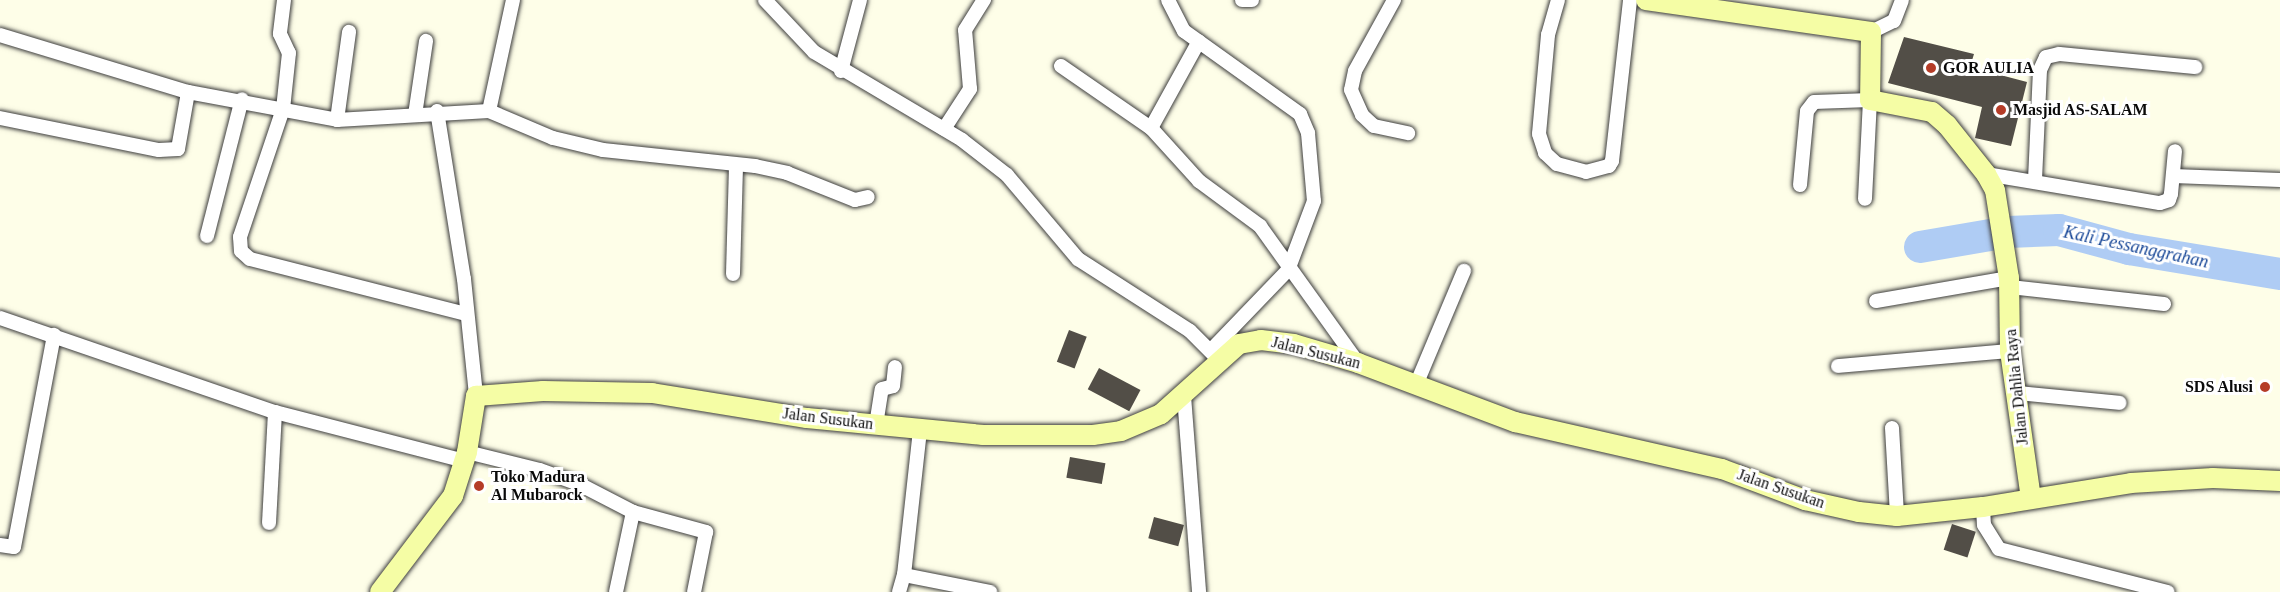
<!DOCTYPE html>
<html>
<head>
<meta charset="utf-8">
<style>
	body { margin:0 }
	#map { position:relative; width:2280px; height:592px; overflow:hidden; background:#fefee8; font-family:Georgia,serif }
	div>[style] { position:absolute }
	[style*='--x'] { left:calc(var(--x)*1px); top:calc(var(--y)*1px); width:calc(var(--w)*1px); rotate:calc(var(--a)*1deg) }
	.river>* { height:32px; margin:-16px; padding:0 16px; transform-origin:16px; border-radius:16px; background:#afccf4 }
	.building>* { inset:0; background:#524e47; transform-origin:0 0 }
	.roads { filter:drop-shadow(0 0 2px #3d3d3d) drop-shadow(0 0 2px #3d3d3d) }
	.street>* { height:14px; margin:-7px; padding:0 7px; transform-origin:7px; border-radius:7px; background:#fff }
	.secondary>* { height:20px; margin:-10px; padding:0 10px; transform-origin:10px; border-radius:10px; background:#f5fda5 }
	.dots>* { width:16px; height:16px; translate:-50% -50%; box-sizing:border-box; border:3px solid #fff; border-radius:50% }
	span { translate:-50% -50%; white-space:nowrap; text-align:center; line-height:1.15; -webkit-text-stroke:6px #fff; paint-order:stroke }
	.poi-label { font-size:16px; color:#0a0a0a; font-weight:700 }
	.left { translate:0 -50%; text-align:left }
	.right { translate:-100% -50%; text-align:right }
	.street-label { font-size:16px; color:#0a0a0a }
	.water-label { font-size:18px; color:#184797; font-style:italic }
</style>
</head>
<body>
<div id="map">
	<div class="river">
		<i style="--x:1920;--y:247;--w:89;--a:-9.7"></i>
		<i style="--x:2008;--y:232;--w:51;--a:-2.2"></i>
		<i style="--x:2059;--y:230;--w:73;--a:15.2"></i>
		<i style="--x:2129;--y:249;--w:153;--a:9.4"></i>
	</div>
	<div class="building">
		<i style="clip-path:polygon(1904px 37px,1974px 54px,1970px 67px,2027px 82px,2011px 146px,1975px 138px,1982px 107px,1888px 83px)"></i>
		<i style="left:1069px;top:330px;width:19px;height:34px;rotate:21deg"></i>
		<i style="left:1099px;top:368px;width:47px;height:24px;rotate:28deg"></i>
		<i style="left:1070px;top:457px;width:36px;height:21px;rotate:10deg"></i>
		<i style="left:1154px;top:517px;width:31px;height:22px;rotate:15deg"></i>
		<i style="left:1952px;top:524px;width:25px;height:27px;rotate:18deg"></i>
	</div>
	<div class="roads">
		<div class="street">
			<i style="--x:284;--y:0;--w:34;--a:97"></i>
			<i style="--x:280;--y:34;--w:21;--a:65"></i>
			<i style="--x:289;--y:53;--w:56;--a:96.1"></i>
			<i style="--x:283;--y:109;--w:135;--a:108.6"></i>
			<i style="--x:240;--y:237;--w:14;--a:86"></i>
			<i style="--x:241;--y:251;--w:12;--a:42"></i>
			<i style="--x:250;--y:259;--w:222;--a:14.3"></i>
			<i style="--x:765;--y:0;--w:71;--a:46.7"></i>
			<i style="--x:814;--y:52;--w:172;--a:30.7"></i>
			<i style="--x:962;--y:140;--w:57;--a:37.9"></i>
			<i style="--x:1007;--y:175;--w:110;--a:49.8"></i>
			<i style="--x:1078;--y:259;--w:133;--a:32.7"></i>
			<i style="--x:1190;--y:331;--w:42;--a:45"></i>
			<i style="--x:1168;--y:0;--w:35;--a:63"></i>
			<i style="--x:1184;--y:31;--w:143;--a:35.6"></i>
			<i style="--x:1300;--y:114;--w:21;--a:67"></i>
			<i style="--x:1308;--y:133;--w:68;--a:85"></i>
			<i style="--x:1314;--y:201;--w:74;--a:110.6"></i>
			<i style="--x:1288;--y:270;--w:111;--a:133.9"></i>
			<i style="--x:1242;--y:0;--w:10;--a:0"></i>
			<i style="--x:1394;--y:0;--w:81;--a:118.8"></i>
			<i style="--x:1355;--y:71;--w:19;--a:102"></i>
			<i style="--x:1351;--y:90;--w:27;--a:66"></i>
			<i style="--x:1362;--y:115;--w:16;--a:43"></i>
			<i style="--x:1374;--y:126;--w:35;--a:12"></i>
			<i style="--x:1558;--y:0;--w:36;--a:106"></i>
			<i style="--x:1548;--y:35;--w:99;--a:95.2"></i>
			<i style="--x:1539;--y:134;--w:20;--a:72"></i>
			<i style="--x:1545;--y:153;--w:16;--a:43"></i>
			<i style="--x:1557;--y:164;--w:30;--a:15"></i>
			<i style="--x:1586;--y:172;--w:24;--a:-15"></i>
			<i style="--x:1609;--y:166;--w:6;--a:-59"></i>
			<i style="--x:1612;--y:161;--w:162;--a:-83.6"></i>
			<i style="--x:1871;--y:32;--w:25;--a:-26"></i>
			<i style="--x:1894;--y:21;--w:22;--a:-69"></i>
			<i style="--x:0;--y:35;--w:196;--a:16.9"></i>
			<i style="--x:188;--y:92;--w:152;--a:10.6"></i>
			<i style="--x:337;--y:120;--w:152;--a:-3.4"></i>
			<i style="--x:489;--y:111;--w:69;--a:22.9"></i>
			<i style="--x:553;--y:138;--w:51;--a:13.5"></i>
			<i style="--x:603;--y:150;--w:153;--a:6"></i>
			<i style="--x:755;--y:166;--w:33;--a:12"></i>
			<i style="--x:787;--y:173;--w:73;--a:21.7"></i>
			<i style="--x:855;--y:200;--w:13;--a:-13"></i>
			<i style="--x:1061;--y:66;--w:109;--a:34.6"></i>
			<i style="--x:1151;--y:128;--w:72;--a:47.8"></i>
			<i style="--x:1199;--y:181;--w:76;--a:36.4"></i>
			<i style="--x:1260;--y:226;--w:168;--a:54.4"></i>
			<i style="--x:841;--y:71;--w:73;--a:-75"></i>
			<i style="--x:437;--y:111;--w:170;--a:80.9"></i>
			<i style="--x:464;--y:279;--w:118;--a:84.1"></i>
			<i style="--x:489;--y:111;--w:114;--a:-77.8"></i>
			<i style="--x:415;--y:115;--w:75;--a:-81.5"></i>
			<i style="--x:0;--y:118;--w:162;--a:11.4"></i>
			<i style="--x:159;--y:150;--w:19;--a:-3"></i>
			<i style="--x:178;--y:149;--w:58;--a:-80"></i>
			<i style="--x:337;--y:120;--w:89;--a:-82.2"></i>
			<i style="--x:1151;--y:128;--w:99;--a:-61.1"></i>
			<i style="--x:944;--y:129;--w:48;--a:-57"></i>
			<i style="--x:970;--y:89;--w:59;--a:-94.8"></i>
			<i style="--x:965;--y:30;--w:36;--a:-58"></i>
			<i style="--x:1986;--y:174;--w:176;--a:9.5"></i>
			<i style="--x:2160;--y:203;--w:9;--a:-18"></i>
			<i style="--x:2169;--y:200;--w:6;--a:-72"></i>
			<i style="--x:2171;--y:194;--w:43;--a:-84.7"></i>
			<i style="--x:2173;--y:176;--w:107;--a:2.1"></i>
			<i style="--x:2035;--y:180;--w:110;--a:-87.4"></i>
			<i style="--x:2040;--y:70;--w:14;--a:-65"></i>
			<i style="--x:2046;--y:57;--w:13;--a:-13"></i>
			<i style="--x:2059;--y:54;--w:137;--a:5.5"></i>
			<i style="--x:1800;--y:185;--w:74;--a:-84.6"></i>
			<i style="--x:1807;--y:111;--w:11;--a:-52"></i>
			<i style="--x:1814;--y:102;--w:56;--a:-2"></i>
			<i style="--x:1870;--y:100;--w:99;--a:92.9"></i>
			<i style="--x:207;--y:236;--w:141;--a:-75.7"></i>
			<i style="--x:733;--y:274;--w:109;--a:-88.4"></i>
			<i style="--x:2010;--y:287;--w:155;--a:6.3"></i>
			<i style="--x:1876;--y:301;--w:135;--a:-9.8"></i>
			<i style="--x:0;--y:318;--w:291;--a:18.9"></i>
			<i style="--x:275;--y:412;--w:196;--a:14.5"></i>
			<i style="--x:1838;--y:366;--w:173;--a:-5"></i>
			<i style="--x:1416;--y:385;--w:124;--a:-67.2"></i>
			<i style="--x:2017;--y:393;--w:103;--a:5.5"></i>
			<i style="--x:1184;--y:396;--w:197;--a:85.6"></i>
			<i style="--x:876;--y:425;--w:36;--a:-81"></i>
			<i style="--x:882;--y:389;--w:11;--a:-15"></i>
			<i style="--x:893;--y:386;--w:19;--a:-84"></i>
			<i style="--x:1892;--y:428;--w:88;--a:86.7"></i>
			<i style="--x:467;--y:452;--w:75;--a:13.9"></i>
			<i style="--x:540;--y:470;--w:41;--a:19.7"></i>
			<i style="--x:579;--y:484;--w:61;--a:27.4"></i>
			<i style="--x:633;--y:512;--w:76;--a:15.3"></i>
			<i style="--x:706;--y:532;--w:61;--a:101.3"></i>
			<i style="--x:1983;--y:507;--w:18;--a:87"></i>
			<i style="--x:1984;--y:525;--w:28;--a:58"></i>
			<i style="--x:1999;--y:549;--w:174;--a:14.3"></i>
			<i style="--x:269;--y:523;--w:111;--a:-86.9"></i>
			<i style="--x:0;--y:545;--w:14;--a:8"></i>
			<i style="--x:14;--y:547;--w:216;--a:-79.3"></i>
			<i style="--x:904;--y:575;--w:147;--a:-83.7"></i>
			<i style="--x:616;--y:592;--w:82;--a:-78"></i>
			<i style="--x:899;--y:592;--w:18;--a:-74"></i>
			<i style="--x:904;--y:575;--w:88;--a:11.2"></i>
		</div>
		<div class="secondary">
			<i style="--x:1646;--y:0;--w:227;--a:8.1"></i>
			<i style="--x:1871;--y:32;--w:68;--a:90.8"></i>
			<i style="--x:1870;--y:100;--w:63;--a:11"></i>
			<i style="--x:1932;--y:112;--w:20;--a:41"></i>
			<i style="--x:1947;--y:125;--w:63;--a:51.5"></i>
			<i style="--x:1986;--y:174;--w:18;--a:61"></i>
			<i style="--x:1995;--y:190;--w:89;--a:81"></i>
			<i style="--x:2009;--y:278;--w:73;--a:89.2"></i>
			<i style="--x:2010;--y:351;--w:149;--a:81.9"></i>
			<i style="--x:380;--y:592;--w:121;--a:-52.8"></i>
			<i style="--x:453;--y:496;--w:46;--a:-72.3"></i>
			<i style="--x:467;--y:452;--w:57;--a:-80.9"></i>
			<i style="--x:476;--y:396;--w:67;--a:-4.3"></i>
			<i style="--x:543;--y:391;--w:109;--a:1.1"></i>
			<i style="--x:652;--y:393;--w:157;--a:9.2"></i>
			<i style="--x:807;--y:418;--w:177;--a:5.5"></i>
			<i style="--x:983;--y:435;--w:110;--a:0"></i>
			<i style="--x:1093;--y:435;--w:28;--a:-8"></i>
			<i style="--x:1121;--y:431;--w:43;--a:-23"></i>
			<i style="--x:1161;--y:414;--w:105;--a:-41.9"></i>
			<i style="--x:1239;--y:344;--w:22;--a:-10"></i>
			<i style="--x:1261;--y:340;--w:33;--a:7"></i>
			<i style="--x:1294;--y:344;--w:67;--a:16.5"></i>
			<i style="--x:1358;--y:363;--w:168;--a:20.6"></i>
			<i style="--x:1515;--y:422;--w:212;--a:12.8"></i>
			<i style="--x:1722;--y:469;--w:89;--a:20.5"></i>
			<i style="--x:1805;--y:500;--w:55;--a:12.5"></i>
			<i style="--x:1859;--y:512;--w:38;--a:6"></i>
			<i style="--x:1897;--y:516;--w:86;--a:-6"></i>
			<i style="--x:1983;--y:507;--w:150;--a:-9.2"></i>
			<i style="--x:2131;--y:483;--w:82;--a:-3.5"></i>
			<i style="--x:2213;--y:478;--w:67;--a:2.6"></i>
		</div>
	</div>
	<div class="dots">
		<i style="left:1931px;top:68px;background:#b53c27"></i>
		<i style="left:2001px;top:110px;background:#b53c27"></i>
		<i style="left:2265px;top:387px;background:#b53c27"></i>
		<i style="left:479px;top:486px;background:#b53c27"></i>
	</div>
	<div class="poi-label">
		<span class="left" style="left:1943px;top:68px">GOR AULIA</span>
		<span class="left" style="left:2013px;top:110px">Masjid AS-SALAM</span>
		<span class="right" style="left:2253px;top:387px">SDS Alusi</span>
		<span class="left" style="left:491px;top:486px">Toko Madura<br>Al Mubarock</span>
	</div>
	<div class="street-label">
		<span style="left:1316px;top:353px;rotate:14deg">Jalan Susukan</span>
		<span style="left:2017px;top:387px;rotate:-96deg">Jalan Dahlia Raya</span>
		<span style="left:828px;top:419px;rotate:7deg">Jalan Susukan</span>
		<span style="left:1781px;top:489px;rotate:19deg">Jalan Susukan</span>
	</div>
	<div class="water-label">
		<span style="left:2136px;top:247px;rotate:12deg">Kali Pessanggrahan</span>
	</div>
</div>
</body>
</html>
